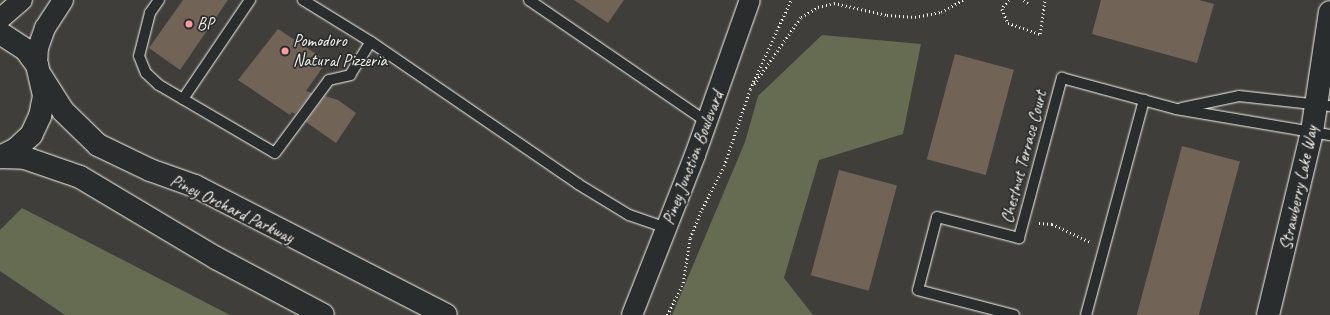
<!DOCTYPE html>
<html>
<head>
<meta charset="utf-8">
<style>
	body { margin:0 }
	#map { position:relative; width:1330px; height:315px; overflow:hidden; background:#3f3e3a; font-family:Caveat,sans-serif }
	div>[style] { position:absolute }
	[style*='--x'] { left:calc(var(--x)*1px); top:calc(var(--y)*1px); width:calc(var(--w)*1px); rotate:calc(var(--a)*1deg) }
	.green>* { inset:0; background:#656c51 }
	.building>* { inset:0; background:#716457; transform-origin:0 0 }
	.path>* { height:2.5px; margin-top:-1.25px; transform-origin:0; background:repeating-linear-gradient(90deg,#f4f1e8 0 1px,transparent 0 4px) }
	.roads { filter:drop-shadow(0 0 1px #f4f1e8) drop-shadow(0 0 1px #f4f1e8) }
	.lane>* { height:10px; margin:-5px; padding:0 5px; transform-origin:5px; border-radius:5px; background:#2a2d2e }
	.street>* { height:20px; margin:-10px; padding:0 10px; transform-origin:10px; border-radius:10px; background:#2a2d2e }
	.secondary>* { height:22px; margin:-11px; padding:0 11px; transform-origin:11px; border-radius:11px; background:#2a2d2e }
	.dots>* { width:11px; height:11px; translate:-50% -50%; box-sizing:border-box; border:2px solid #2a2d2e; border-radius:50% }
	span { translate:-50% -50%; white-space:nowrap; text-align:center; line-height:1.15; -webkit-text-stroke:3.5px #2a2d2e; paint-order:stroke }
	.poi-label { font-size:17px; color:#f4f1e8 }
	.left { translate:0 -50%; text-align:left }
	.street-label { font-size:17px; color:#f4f1e8 }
</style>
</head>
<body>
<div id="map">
	<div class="green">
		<i style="clip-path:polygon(822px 35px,921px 44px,903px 134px,819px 160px,784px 278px,813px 315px,672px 315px,745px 142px,758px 96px)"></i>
		<i style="clip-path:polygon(22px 208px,230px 315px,65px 315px,0 271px,0 230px)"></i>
	</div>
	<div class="building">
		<i style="clip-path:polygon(183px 0,228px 0,180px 70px,149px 48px)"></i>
		<i style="clip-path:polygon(574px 0,624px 0,608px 23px)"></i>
		<i style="clip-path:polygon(1101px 0,1199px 0,1214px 4px,1197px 63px,1092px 34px)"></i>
		<i style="clip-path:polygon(278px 29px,327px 61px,306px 91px,312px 93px,295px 114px,292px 112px,290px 115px,238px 80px)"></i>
		<i style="left:955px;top:54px;width:61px;height:109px;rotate:15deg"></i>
		<i style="clip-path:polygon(325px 96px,338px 100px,356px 113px,336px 143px,306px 122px)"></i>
		<i style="left:1182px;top:146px;width:60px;height:175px;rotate:15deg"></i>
		<i style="left:839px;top:170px;width:60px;height:109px;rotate:15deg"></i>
	</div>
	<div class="path">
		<i style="--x:1009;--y:0;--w:11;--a:128"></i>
		<i style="--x:1002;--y:9;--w:15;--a:67"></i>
		<i style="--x:1008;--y:23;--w:34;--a:19"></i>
		<i style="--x:1040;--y:34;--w:34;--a:-82"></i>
		<i style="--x:1024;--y:0;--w:5;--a:37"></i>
		<i style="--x:754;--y:84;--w:82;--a:-55"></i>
		<i style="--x:801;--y:17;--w:20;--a:-30"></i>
		<i style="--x:818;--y:7;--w:16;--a:-14"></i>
		<i style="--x:834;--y:3;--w:54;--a:12.8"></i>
		<i style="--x:887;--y:15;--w:28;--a:4"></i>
		<i style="--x:915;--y:17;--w:26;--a:-11"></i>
		<i style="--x:941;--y:12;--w:25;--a:-29"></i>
		<i style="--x:1039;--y:223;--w:13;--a:4"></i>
		<i style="--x:1052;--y:224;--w:42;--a:25.3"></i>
		<i style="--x:667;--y:315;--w:36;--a:-63"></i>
		<i style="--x:683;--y:283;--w:46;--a:-81.2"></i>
		<i style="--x:690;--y:238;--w:31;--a:-68"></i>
		<i style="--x:702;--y:209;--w:48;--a:-62.9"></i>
		<i style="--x:724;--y:166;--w:81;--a:-71.3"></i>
		<i style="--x:750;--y:89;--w:98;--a:-65.3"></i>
	</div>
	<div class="roads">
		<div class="lane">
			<i style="--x:159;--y:0;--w:16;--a:125"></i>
			<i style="--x:150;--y:13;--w:44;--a:104.3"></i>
			<i style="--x:139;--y:56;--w:18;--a:68"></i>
			<i style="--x:146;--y:73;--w:18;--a:43"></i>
			<i style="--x:159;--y:85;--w:134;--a:30.4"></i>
			<i style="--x:275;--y:153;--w:91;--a:-53.5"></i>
			<i style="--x:329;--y:80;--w:22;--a:-13"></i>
			<i style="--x:350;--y:75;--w:39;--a:-58"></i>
			<i style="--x:303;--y:0;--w:80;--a:31.7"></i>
			<i style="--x:371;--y:42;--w:251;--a:34.4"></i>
			<i style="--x:578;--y:184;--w:60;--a:31.3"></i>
			<i style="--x:629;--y:215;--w:39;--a:19"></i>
			<i style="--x:529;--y:0;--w:216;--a:34.4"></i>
			<i style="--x:183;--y:99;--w:120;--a:-55.9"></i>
			<i style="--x:1182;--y:108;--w:58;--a:-11.9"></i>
			<i style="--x:1239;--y:96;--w:92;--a:6.3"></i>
			<i style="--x:1014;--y:315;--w:99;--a:-165.4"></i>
			<i style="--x:918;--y:290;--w:75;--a:-75.4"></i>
			<i style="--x:937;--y:217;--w:85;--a:14.4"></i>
			<i style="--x:1019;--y:238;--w:166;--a:-75"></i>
			<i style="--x:1062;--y:78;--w:118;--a:15.2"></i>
			<i style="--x:1176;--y:109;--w:156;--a:9.6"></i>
			<i style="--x:1086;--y:315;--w:223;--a:-74.9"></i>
		</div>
		<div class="street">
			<i style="--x:0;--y:19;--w:29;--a:-41"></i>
			<i style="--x:37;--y:65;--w:17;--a:-87"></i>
			<i style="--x:38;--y:48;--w:21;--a:-71"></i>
			<i style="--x:45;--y:28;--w:33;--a:-57"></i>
			<i style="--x:632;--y:315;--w:172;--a:-68.5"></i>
			<i style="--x:695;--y:155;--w:164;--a:-70.5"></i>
		</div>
		<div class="secondary">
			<i style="--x:0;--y:33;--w:31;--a:33"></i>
			<i style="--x:26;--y:50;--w:19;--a:54"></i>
			<i style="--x:37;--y:65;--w:32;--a:77"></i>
			<i style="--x:44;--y:96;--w:20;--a:101"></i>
			<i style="--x:40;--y:116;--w:21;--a:115"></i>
			<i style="--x:31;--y:135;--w:21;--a:137"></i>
			<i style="--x:16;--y:149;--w:18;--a:153"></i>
			<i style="--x:41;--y:76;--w:41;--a:57.8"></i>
			<i style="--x:63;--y:111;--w:49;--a:44.2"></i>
			<i style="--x:98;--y:145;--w:58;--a:25.7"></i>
			<i style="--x:150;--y:170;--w:48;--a:19.6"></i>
			<i style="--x:195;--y:186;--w:282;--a:27.2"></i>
			<i style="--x:1;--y:157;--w:24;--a:2"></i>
			<i style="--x:25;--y:158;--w:58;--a:19.1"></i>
			<i style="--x:80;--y:177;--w:158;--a:30.8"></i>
			<i style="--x:216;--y:258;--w:121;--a:28"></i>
			<i style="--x:1268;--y:315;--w:188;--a:-76.5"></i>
			<i style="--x:1312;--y:132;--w:121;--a:-81.5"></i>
		</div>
	</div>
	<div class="dots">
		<i style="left:189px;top:24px;background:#ff9aa2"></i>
		<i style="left:285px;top:51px;background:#ff9aa2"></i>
	</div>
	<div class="poi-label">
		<span class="left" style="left:197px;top:24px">BP</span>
		<span class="left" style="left:293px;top:51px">Pomodoro<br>Natural Pizzeria</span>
	</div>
	<div class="street-label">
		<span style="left:1024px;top:157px;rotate:-75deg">Chestnut Terrace Court</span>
		<span style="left:693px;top:158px;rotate:-69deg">Piney Junction Boulevard</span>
		<span style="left:1299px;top:188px;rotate:-78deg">Strawberry Lake Way</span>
		<span style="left:232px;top:209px;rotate:26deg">Piney Orchard Parkway</span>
	</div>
</div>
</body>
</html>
